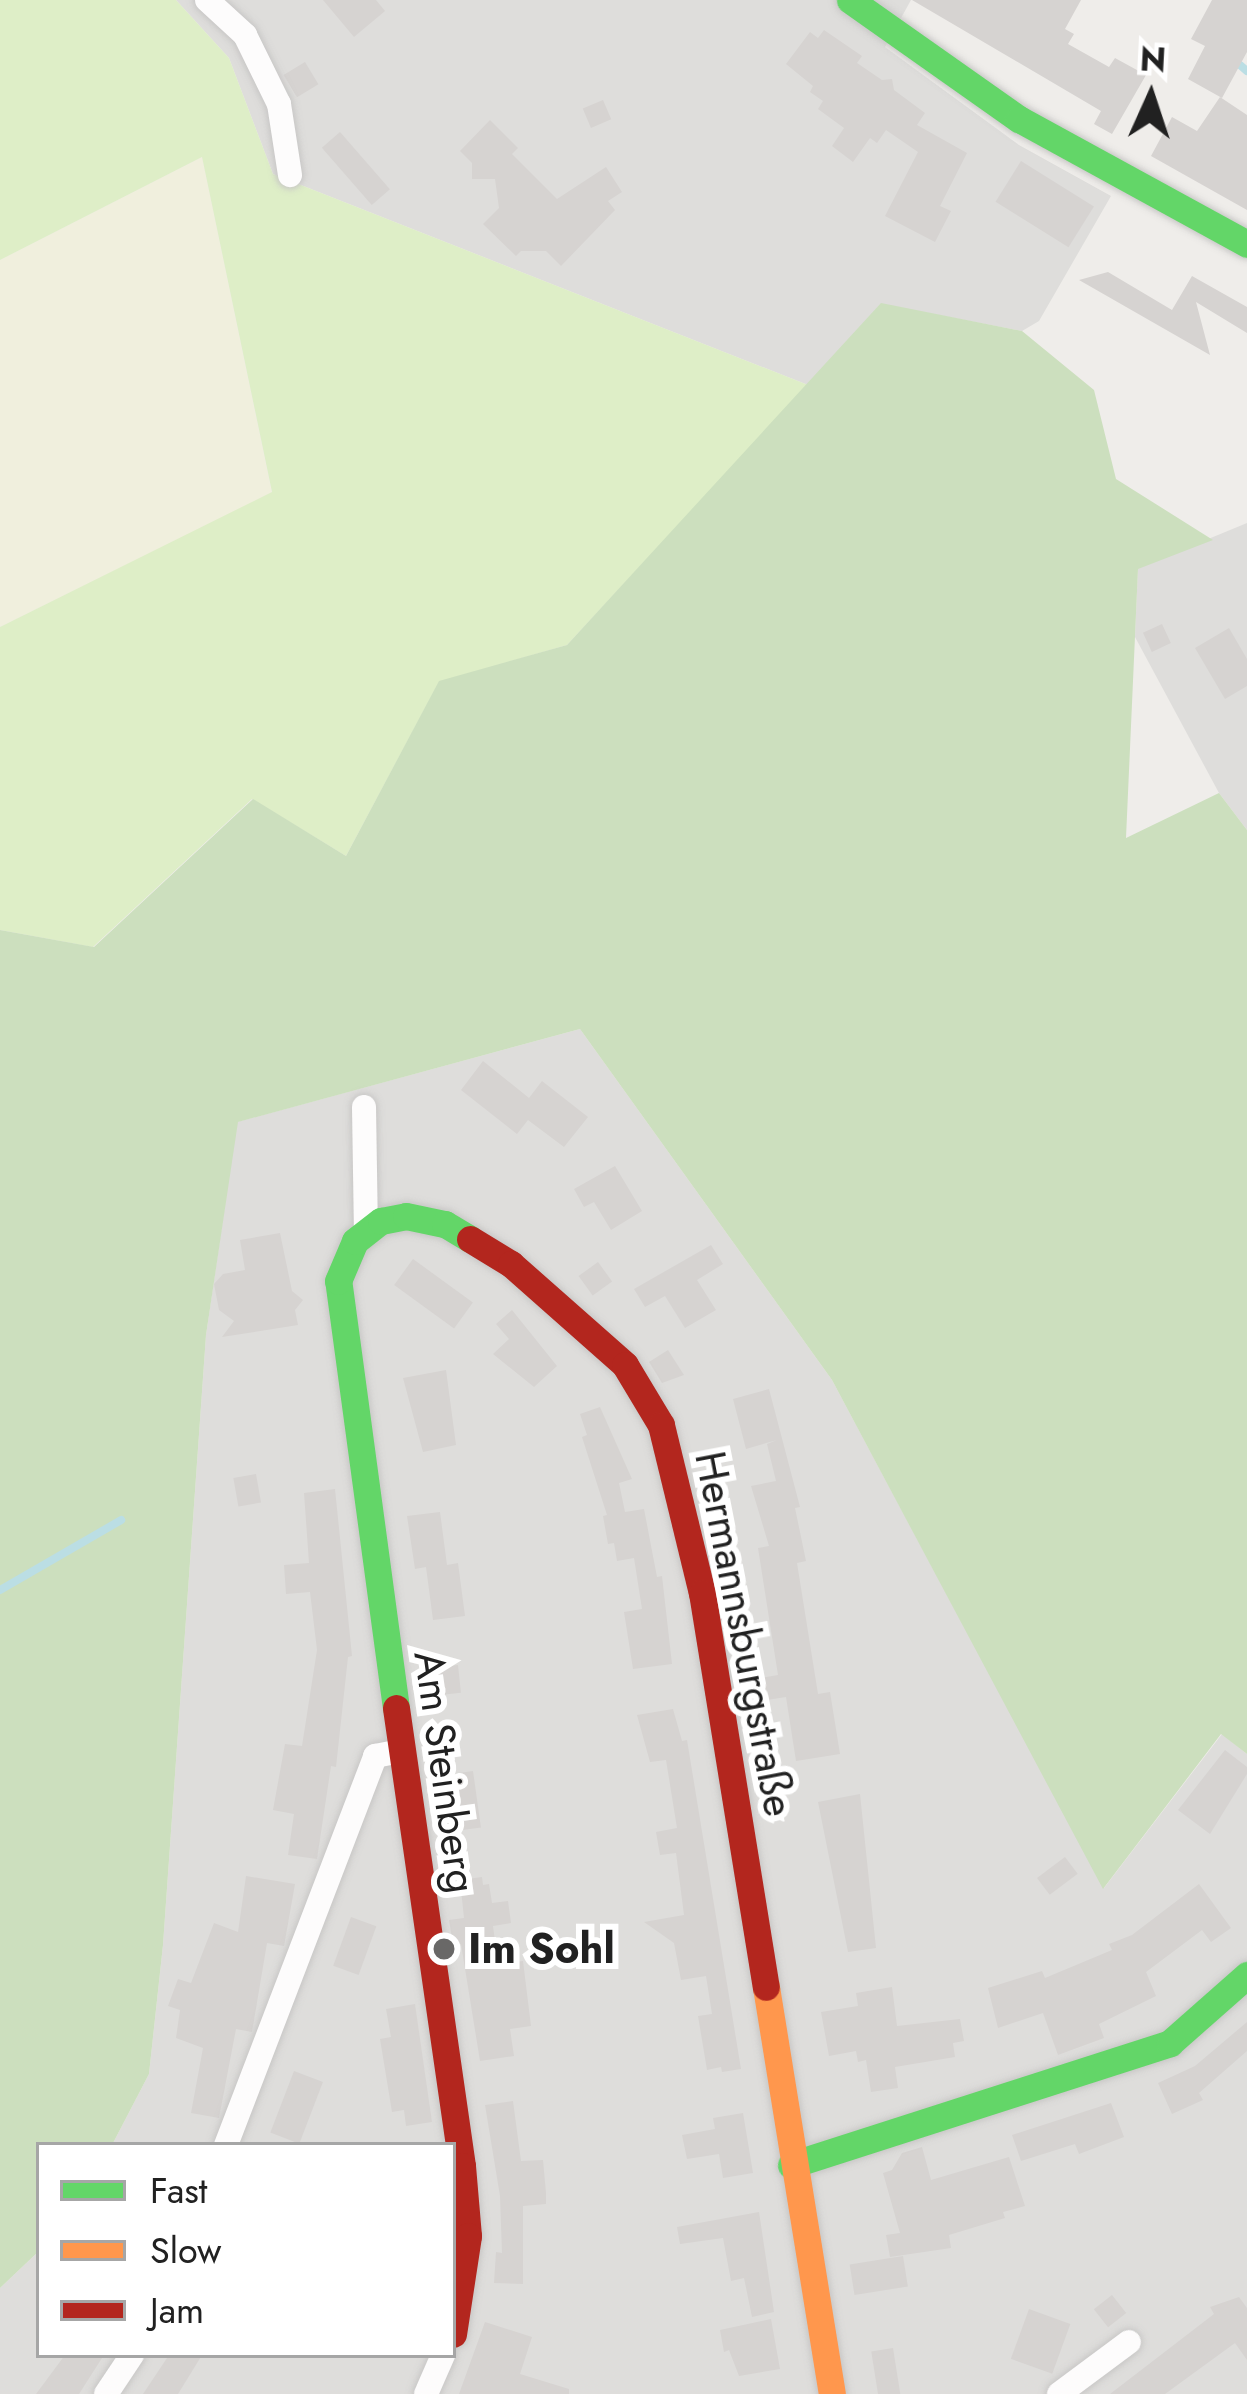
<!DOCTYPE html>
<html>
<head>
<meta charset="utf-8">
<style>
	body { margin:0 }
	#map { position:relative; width:1247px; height:2394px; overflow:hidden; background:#efedea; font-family:Jost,sans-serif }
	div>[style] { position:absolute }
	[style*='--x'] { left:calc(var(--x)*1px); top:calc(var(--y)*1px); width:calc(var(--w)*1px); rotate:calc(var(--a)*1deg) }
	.residential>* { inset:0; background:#dedddb }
	.farmland>* { inset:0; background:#f0efdd }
	.grass>* { inset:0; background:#deeec7 }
	.forest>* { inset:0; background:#ccdfbe }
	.stream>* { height:8px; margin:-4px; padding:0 4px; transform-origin:4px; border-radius:4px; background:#bbdee4 }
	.building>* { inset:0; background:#d6d3d1; transform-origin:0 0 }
	.roads { filter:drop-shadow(0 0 3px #c8c7c6) drop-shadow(0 0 3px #c8c7c6) }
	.street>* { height:24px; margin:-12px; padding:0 12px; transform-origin:12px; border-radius:12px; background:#fdfcfc }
	.fast>* { height:27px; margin:-13.5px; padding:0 13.5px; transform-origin:13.5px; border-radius:13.5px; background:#63d668 }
	.slow>* { height:27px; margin:-13.5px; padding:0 13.5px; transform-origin:13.5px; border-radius:13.5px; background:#ff974d }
	.jam>* { height:27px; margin:-13.5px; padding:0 13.5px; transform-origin:13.5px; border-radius:13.5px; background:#b3261e }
	.dots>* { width:33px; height:33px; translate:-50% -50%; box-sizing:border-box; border:6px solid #fff; border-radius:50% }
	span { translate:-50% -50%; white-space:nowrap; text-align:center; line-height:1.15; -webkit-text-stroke:12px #fff; paint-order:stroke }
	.street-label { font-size:42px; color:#212121 }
	.poi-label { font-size:42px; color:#212121; font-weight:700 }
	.left { translate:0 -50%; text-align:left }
	.legend { position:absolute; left:36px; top:2142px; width:420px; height:216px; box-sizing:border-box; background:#fff; border:3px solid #a6a6a6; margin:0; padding:15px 21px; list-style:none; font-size:36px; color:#212121 }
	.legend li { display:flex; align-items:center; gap:24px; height:60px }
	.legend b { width:60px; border:3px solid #a6a6a6 }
	.north { position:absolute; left:1091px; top:36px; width:120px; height:120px; -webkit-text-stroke:9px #fff; paint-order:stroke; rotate:3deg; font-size:33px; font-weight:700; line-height:48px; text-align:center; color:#212121 }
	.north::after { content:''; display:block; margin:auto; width:42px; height:54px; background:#212121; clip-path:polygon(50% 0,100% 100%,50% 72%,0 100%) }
</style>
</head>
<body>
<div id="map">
	<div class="residential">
		<i style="clip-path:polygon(176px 0,911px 0,885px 47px,1019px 145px,1111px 196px,1039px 321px,1022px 331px,881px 304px,808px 385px,273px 174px,229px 58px)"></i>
		<i style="clip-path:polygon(1247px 523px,1247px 830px,1219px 793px,1135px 637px,1138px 568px)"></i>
		<i style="clip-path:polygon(580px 1029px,832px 1380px,1104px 1888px,1222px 1734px,1247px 1754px,1247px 2394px,0 2394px,0 2288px,39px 2251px,39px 2355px,453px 2355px,453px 2145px,112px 2145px,149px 2074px,163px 1945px,206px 1335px,237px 1122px)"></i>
	</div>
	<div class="farmland">
		<i style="clip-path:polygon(202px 157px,272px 493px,0 627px,0 260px)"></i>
	</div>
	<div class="grass">
		<i style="clip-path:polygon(0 0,176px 0,229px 58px,273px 174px,808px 385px,567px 645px,439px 682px,346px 856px,252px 799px,93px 947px,0 930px,0 627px,272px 492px,202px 157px,0 260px)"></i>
	</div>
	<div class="forest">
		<i style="clip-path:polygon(881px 303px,1022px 331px,1094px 390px,1116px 479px,1213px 540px,1138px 569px,1126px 838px,1219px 793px,1247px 830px,1247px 1754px,1221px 1734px,1103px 1889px,832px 1380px,580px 1029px,238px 1122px,206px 1335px,163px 1945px,149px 2074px,112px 2145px,39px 2145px,39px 2251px,0 2288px,0 930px,94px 947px,253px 799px,346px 856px,439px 681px,567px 645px)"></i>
	</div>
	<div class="stream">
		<i style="--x:1240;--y:65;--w:9;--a:41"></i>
		<i style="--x:0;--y:1590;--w:140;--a:-30"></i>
	</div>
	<div class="building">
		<i style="clip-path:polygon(323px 0,376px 0,385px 11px,354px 37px)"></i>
		<i style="clip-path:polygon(912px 0,1081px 0,1065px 29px,1074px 34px,1068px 44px,1109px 67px,1115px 58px,1146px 75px,1112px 134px,1094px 124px,1101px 111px)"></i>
		<i style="clip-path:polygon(1212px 0,1247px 0,1247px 52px,1222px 98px,1188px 79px,1205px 46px,1191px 39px)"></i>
		<i style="clip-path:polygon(824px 30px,862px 56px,857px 63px,882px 80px,892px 79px,894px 90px,925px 113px,917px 125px,967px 153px,940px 206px,951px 211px,935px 242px,885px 216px,918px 152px,886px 130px,877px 143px,870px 138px,853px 162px,832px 146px,844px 128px,818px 109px,823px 101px,810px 92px,813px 86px,786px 64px,810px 32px,818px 38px)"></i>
		<i style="left:305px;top:62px;width:26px;height:25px;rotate:59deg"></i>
		<i style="clip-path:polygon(1220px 97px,1247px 115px,1247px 210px,1151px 156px,1172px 117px,1197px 131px)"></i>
		<i style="left:603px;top:100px;width:21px;height:22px;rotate:67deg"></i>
		<i style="clip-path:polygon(490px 120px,518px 148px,512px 154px,557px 199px,606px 167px,622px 192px,608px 201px,615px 210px,561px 266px,546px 251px,521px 251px,516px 256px,483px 224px,499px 208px,495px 179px,472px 179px,472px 163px,460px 151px)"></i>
		<i style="left:340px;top:132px;width:76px;height:24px;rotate:49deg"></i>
		<i style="left:1021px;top:161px;width:86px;height:48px;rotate:32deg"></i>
		<i style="clip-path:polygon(1108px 272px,1172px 310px,1192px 276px,1247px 307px,1247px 333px,1196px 302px,1210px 355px,1079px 280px)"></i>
		<i style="left:1162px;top:624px;width:21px;height:21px;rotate:65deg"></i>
		<i style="clip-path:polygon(1229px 628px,1247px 659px,1247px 686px,1225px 699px,1195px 648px)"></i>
		<i style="clip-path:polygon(483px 1061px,529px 1098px,542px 1081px,588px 1117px,564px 1147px,528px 1120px,517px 1134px,461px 1090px)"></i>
		<i style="clip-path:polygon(615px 1166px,642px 1211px,611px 1230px,594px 1202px,584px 1207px,574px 1189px)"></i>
		<i style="clip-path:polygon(280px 1233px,292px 1291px,303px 1300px,295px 1310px,298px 1325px,222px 1337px,234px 1321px,219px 1310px,214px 1284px,223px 1274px,245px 1270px,240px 1240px)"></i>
		<i style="clip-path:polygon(711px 1245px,723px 1264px,697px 1280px,716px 1310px,685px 1328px,665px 1296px,645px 1307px,634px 1289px)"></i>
		<i style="left:413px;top:1259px;width:74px;height:32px;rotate:36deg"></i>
		<i style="left:598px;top:1262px;width:24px;height:24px;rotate:54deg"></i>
		<i style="clip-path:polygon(512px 1310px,557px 1366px,534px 1387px,493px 1354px,509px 1339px,496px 1324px)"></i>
		<i style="clip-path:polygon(668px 1350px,684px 1375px,662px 1383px,649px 1362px)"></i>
		<i style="clip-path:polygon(446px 1370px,456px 1445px,423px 1452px,403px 1378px)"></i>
		<i style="clip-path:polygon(769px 1389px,800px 1507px,795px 1508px,806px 1561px,797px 1563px,818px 1694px,830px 1692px,840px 1754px,796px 1761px,786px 1697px,748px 1703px,744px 1681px,778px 1675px,758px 1548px,769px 1546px,751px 1486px,776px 1481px,767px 1444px,777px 1440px,746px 1449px,733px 1399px)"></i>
		<i style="clip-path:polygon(600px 1407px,632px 1479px,619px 1483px,625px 1512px,644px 1509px,657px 1577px,662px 1576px,672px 1664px,633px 1669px,624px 1612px,642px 1609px,634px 1558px,617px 1561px,614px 1543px,608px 1544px,603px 1516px,607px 1515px,582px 1437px,587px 1435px,580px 1414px)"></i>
		<i style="left:256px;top:1474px;width:29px;height:23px;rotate:80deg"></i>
		<i style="clip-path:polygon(335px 1489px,352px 1656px,348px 1657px,336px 1767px,331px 1766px,317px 1859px,288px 1855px,294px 1814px,273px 1810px,285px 1744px,302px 1746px,317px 1650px,310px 1592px,286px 1594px,284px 1565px,309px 1563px,304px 1493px)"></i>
		<i style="clip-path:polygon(440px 1512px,447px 1565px,458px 1563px,465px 1616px,433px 1620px,426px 1567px,415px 1569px,407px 1516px)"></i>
		<i style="left:458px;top:1665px;width:28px;height:30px;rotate:84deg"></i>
		<i style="clip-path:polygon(673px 1709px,682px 1741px,687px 1740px,741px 2069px,722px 2072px,721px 2067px,707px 2070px,698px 2016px,712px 2014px,706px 1976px,681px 1980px,674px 1943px,644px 1922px,684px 1915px,676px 1853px,660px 1855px,656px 1832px,677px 1828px,666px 1760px,650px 1762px,637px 1715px)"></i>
		<i style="left:448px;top:1741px;width:24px;height:23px;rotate:81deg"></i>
		<i style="clip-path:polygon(1225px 1750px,1247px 1767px,1247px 1774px,1210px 1834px,1178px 1810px)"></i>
		<i style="left:473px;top:1771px;width:57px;height:30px;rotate:82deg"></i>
		<i style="clip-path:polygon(860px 1794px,876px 1948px,848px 1952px,818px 1802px)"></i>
		<i style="left:1065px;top:1857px;width:21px;height:35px;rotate:53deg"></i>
		<i style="clip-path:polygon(246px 1876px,295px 1884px,284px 1946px,267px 1943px,252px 2032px,236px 2029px,219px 2118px,191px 2113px,203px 2048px,176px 2038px,180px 2010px,168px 2006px,178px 1979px,191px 1983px,214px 1923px,238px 1932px)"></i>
		<i style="clip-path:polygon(482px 1877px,483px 1885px,489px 1884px,492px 1903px,508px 1901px,511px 1923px,493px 1926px,498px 1964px,523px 1961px,531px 2026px,510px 2029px,514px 2056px,480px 2061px,461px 1944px,453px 1945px,449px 1920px,464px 1918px,460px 1880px)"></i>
		<i style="clip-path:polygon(1199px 1884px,1231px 1928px,1211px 1942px,1202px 1930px,1146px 1972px,1156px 1996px,1099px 2024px,1104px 2038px,1058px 2055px,1043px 2013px,998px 2028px,988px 1988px,1042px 1971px,1045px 1978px,1112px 1950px,1109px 1944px,1132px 1935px)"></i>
		<i style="left:351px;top:1917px;width:27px;height:52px;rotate:20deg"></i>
		<i style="clip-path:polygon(892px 1987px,897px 2026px,960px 2019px,964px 2041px,953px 2043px,955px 2057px,895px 2067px,898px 2088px,871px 2092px,866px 2060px,858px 2062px,856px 2051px,829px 2056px,821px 2012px,858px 2006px,856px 1993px)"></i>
		<i style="clip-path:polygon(415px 2004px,432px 2122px,406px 2126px,404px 2110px,392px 2112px,380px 2039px,391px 2037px,386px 2009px)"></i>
		<i style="clip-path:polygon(1247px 2022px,1247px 2051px,1199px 2093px,1203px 2100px,1172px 2114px,1158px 2083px,1195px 2066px)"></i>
		<i style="left:294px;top:2071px;width:31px;height:66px;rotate:21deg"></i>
		<i style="clip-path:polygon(513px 2101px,521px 2161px,543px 2160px,546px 2193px,546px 2204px,523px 2206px,523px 2284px,494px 2283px,496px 2252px,502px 2253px,500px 2196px,485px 2105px)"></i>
		<i style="clip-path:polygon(1111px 2103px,1124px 2137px,1079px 2154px,1075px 2144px,1021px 2161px,1012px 2135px)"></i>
		<i style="clip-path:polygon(743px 2113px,753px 2173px,723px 2178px,719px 2154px,687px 2159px,682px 2135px,715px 2129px,713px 2118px)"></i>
		<i style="clip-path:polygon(922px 2147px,931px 2180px,1009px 2157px,1025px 2206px,1003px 2212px,1005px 2218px,949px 2235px,951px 2248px,890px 2257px,886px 2235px,900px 2233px,883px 2173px,892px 2170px,902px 2153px)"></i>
		<i style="clip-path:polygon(759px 2212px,774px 2312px,752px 2317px,744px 2278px,731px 2281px,723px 2238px,680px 2244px,677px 2227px)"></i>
		<i style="left:903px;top:2256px;width:31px;height:54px;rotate:81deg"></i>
		<i style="left:1112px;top:2295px;width:23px;height:23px;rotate:52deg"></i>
		<i style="clip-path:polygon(1239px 2297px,1247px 2308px,1247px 2360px,1235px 2343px,1165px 2394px,1110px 2394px,1214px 2314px,1210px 2307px)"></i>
		<i style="left:1029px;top:2309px;width:44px;height:53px;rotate:20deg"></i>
		<i style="clip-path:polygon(771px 2319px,780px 2369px,739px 2376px,729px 2350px,724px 2352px,720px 2330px)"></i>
		<i style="clip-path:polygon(485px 2322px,532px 2337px,520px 2374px,569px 2389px,569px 2394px,459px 2394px)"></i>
		<i style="left:893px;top:2348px;width:47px;height:22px;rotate:81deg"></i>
		<i style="clip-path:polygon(65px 2355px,104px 2355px,79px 2394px,36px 2394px)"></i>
		<i style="clip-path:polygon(169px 2355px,202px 2355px,178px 2394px,143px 2394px)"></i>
	</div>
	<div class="roads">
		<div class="street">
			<i style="--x:207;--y:0;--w:52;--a:42.6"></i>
			<i style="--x:245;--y:35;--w:77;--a:63.8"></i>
			<i style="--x:279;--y:104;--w:72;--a:81.2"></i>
			<i style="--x:364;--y:1107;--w:122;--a:89.1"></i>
			<i style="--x:226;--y:2145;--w:417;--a:-69"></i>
			<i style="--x:375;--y:1756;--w:25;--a:-11"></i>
			<i style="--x:106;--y:2394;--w:47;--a:-56.3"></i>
			<i style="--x:426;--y:2394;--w:43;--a:-66.4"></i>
			<i style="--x:1059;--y:2394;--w:87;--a:-36.6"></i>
		</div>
		<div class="fast">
			<i style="--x:850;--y:0;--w:207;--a:35.2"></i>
			<i style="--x:1019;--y:119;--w:260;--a:28.7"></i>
			<i style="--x:396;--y:1708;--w:431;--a:-97.7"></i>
			<i style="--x:338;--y:1281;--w:43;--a:-67"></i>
			<i style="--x:355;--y:1241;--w:33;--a:-38"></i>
			<i style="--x:381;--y:1221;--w:25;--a:-11"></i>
			<i style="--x:406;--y:1216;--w:40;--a:12"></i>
			<i style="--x:445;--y:1224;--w:29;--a:31"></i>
			<i style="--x:791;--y:2165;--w:398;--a:-17.8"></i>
			<i style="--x:1170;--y:2043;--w:103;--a:-41.4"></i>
		</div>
		<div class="slow">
			<i style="--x:766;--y:1987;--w:412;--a:80.8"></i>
		</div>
		<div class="jam">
			<i style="--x:470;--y:1239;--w:48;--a:31.4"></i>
			<i style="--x:511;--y:1264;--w:152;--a:41.5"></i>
			<i style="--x:625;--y:1365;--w:70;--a:59"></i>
			<i style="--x:661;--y:1425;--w:173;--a:76.3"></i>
			<i style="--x:702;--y:1593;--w:399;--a:80.8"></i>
			<i style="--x:396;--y:1708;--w:463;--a:81.8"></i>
			<i style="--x:462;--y:2166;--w:70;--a:85.1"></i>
			<i style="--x:468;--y:2236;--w:99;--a:98.7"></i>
		</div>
	</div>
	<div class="dots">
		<i style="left:444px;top:1949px;background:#696867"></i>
	</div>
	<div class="street-label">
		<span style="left:744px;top:1634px;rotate:79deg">Hermannsburgstraße</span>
		<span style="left:445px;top:1772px;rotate:82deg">Am Steinberg</span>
	</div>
	<div class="poi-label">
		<span class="left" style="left:468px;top:1949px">Im Sohl</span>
	</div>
	<ul class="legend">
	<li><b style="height:15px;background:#63d668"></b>Fast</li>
	<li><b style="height:15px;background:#ff974d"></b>Slow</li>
	<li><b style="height:15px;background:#b3261e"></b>Jam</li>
	</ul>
	<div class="north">N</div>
</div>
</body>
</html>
